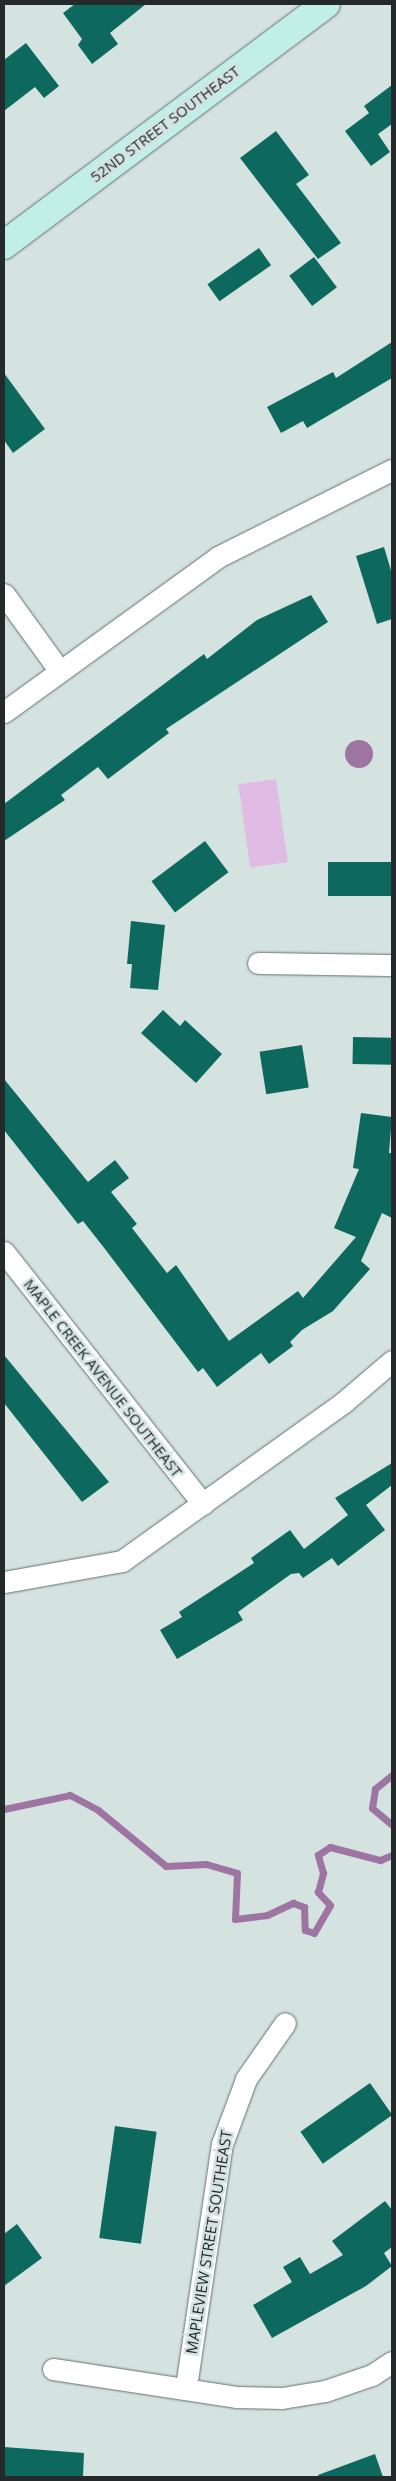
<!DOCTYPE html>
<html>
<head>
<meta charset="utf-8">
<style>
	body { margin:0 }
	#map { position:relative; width:396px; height:2481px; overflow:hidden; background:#d4e3e0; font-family:"Open Sans",sans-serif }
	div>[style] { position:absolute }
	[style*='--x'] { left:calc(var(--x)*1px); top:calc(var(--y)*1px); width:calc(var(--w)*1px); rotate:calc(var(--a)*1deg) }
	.green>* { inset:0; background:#e0bbe3; transform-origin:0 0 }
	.water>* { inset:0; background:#9e75a2 }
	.round { border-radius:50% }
	.stream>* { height:7px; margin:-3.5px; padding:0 3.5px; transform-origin:3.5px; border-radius:3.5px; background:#9e75a2 }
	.building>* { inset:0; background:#0d695d; transform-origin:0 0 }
	.roads { filter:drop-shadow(0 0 1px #63716e) drop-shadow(0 0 1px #63716e) }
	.street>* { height:21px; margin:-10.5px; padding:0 10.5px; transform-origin:10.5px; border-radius:10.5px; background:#fff }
	.secondary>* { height:28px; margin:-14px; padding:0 14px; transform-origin:14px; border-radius:14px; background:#c2eee8 }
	span { translate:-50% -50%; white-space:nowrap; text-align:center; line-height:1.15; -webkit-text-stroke:5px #d4e3e0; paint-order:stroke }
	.street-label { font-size:15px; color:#242a29 }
	.frame { position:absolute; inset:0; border:5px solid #242a29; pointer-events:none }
</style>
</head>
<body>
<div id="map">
	<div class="green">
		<i style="left:276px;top:779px;width:84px;height:38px;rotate:82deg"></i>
	</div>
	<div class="water">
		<i class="round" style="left:345px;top:740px;width:28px;height:28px"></i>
	</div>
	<div class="stream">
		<i style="--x:392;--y:1775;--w:22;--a:141"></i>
		<i style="--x:375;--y:1789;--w:19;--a:99"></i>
		<i style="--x:372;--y:1808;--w:26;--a:40"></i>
		<i style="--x:4;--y:1809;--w:67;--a:-12"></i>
		<i style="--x:70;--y:1795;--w:32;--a:28"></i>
		<i style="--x:98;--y:1810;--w:88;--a:39.5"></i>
		<i style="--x:166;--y:1866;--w:40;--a:-2.9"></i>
		<i style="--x:206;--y:1864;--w:32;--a:16"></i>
		<i style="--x:237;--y:1873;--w:46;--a:92.5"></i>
		<i style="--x:235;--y:1919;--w:32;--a:-7"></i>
		<i style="--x:267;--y:1915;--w:29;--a:-25"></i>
		<i style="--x:293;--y:1903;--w:12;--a:20"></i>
		<i style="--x:304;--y:1907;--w:23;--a:88"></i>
		<i style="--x:305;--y:1930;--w:9;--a:18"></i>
		<i style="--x:314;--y:1933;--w:32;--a:-60"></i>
		<i style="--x:330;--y:1905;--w:18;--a:-133"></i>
		<i style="--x:318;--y:1892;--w:20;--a:-75"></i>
		<i style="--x:323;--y:1873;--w:19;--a:-106"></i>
		<i style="--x:318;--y:1855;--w:14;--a:-34"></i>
		<i style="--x:330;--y:1847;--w:52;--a:14.6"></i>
		<i style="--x:380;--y:1860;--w:13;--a:-23"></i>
	</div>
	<div class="building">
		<i style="clip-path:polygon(75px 4px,146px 4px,110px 33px,118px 44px,92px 64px,78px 45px,82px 39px,63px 13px)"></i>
		<i style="clip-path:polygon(26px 43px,59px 86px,44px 98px,35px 87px,4px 111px,4px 60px)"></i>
		<i style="clip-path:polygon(392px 85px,392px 124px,378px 134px,390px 152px,371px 166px,345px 131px,369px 113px,364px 106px)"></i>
		<i style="clip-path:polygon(276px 131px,309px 175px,296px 184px,341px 243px,318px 259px,240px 158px)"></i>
		<i style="left:259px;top:248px;width:21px;height:63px;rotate:55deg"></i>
		<i style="left:314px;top:257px;width:38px;height:31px;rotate:53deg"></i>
		<i style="clip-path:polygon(392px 342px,392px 378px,307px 428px,303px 421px,281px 433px,267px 407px,333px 372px,336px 378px)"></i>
		<i style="clip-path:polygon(4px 373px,45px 429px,13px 453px,4px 440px)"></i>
		<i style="clip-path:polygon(384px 547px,392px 574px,392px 619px,377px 624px,356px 556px)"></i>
		<i style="clip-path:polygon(311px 595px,328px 622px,166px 729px,169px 733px,108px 779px,98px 767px,61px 795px,65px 800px,4px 841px,4px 804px,204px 654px,207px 659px,257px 620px)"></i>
		<i style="left:205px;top:841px;width:39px;height:67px;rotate:53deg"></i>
		<i style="left:392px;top:862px;width:34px;height:64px;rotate:90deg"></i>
		<i style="clip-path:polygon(131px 921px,165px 925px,158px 990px,130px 988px,132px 964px,127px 964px)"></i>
		<i style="clip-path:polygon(163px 1010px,180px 1026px,185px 1020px,222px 1054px,196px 1083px,141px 1033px)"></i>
		<i style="left:353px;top:1037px;width:39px;height:27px;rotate:1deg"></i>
		<i style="left:302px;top:1045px;width:43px;height:43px;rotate:81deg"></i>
		<i style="clip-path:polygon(4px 1079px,88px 1182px,115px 1160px,129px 1178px,111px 1192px,137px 1224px,132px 1228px,167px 1273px,176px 1265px,229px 1341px,298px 1291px,303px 1298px,356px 1237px,334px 1228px,359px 1169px,353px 1168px,361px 1113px,392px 1117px,389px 1153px,392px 1153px,392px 1218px,382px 1213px,361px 1261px,370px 1269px,333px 1311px,302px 1330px,290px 1342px,293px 1346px,269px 1364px,261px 1353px,217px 1387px,203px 1368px,198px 1372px,105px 1249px,83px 1221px,78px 1224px,4px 1130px)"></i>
		<i style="clip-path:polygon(4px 1355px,109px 1482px,82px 1502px,4px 1403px)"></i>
		<i style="clip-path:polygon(392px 1463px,392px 1485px,366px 1505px,385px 1530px,338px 1566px,332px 1558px,303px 1578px,299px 1573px,291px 1574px,238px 1612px,243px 1620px,177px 1659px,160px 1630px,182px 1617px,179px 1612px,254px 1563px,251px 1558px,290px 1530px,304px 1549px,348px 1515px,335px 1498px)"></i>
		<i style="left:370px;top:2083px;width:39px;height:85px;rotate:55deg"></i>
		<i style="left:115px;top:2126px;width:42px;height:113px;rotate:8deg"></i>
		<i style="clip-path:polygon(385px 2201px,392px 2210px,392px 2247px,384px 2253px,392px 2266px,366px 2286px,272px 2338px,253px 2305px,292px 2282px,283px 2267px,300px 2257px,310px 2274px,343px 2255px,332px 2241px)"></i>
		<i style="clip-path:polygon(17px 2224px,42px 2258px,4px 2286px,4px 2234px)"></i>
		<i style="clip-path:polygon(4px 2447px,84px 2453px,83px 2477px,4px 2477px)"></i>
		<i style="clip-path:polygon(375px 2454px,383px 2477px,319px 2477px,318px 2475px)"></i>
	</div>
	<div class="roads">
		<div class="street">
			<i style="--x:4;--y:594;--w:94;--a:54.1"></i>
			<i style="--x:4;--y:712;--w:264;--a:-35.9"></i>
			<i style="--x:218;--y:557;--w:195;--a:-26.6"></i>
			<i style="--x:258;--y:963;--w:134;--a:0.9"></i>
			<i style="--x:4;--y:1252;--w:321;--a:51.7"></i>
			<i style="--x:4;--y:1582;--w:120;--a:-10.1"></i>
			<i style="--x:122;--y:1561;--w:273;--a:-35.6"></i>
			<i style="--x:344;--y:1402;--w:63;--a:-40.5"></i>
			<i style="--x:53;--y:2369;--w:185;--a:8.7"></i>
			<i style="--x:236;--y:2397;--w:46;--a:1.2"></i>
			<i style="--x:282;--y:2398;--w:44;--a:-9.2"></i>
			<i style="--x:325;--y:2391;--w:50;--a:-18.8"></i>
			<i style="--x:372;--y:2375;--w:24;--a:-33"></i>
			<i style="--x:186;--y:2387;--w:246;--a:-81.6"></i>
			<i style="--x:222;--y:2144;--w:69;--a:-69.7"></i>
			<i style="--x:246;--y:2079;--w:68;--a:-55.1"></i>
		</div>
		<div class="secondary">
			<i style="--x:4;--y:245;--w:402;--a:-36.8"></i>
		</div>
	</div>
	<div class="street-label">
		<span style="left:165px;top:124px;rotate:-37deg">52ND STREET SOUTHEAST</span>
		<span style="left:103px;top:1378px;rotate:52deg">MAPLE CREEK AVENUE SOUTHEAST</span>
		<span style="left:209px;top:2242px;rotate:-81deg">MAPLEVIEW STREET SOUTHEAST</span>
	</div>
	<div class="frame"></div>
</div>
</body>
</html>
